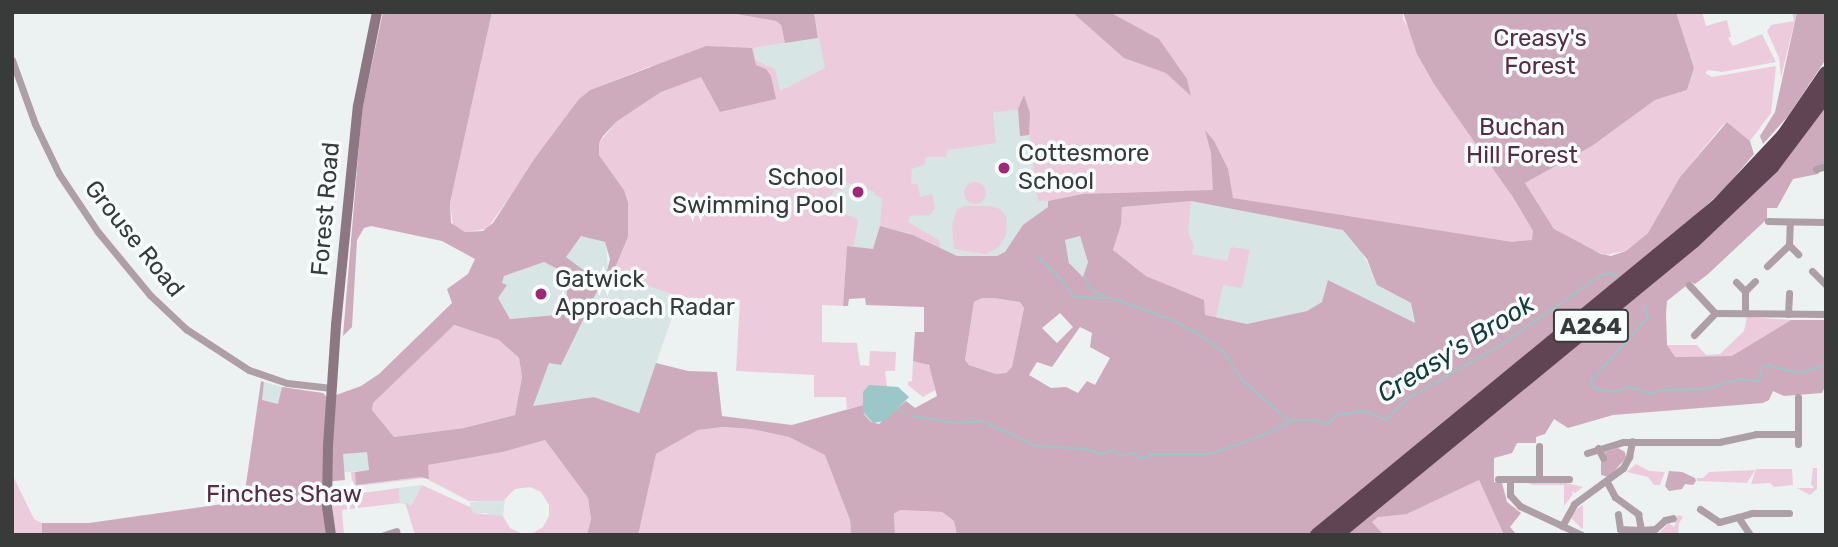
<!DOCTYPE html>
<html>
<head>
<meta charset="utf-8">
<style>
	body { margin:0 }
	#map { position:relative; width:1838px; height:547px; overflow:hidden; background:#ecf1f1; font-family:Rubik,sans-serif }
	div>[style] { position:absolute }
	[style*='--x'] { left:calc(var(--x)*1px); top:calc(var(--y)*1px); width:calc(var(--w)*1px); rotate:calc(var(--a)*1deg) }
	.built>* { inset:0; background:#d7e5e5; transform-origin:0 0 }
	.green>* { inset:0; background:#ecccdc }
	.round { border-radius:50% }
	.forest>* { inset:0; background:#cdaabc }
	.water>* { inset:0; background:#9bc7c8 }
	.stream>* { height:2px; margin:-1px; padding:0 1px; transform-origin:1px; border-radius:1px; background:#9bc7c8 }
	.street>* { height:7px; margin:-3.5px; padding:0 3.5px; transform-origin:3.5px; border-radius:3.5px; background:#ae9ea6 }
	.secondary>* { height:10px; margin:-5px; padding:0 5px; transform-origin:5px; border-radius:5px; background:#8d7782 }
	.highway>* { height:14px; margin:-7px; padding:0 7px; transform-origin:7px; border-radius:7px; background:#614454 }
	.dots>* { width:19px; height:19px; translate:-50% -50%; box-sizing:border-box; border:4px solid #f9fefe; border-radius:50% }
	span { translate:-50% -50%; white-space:nowrap; text-align:center; line-height:1.15; -webkit-text-stroke:7px #f9fefe; paint-order:stroke }
	.shield-label span { padding:2px 5px; background:#f9fefe; border:2px solid; border-radius:5px; -webkit-text-stroke-width:0 }
	.shield-label { font-size:23px; color:#393b3b; font-weight:700 }
	.park-label { font-size:24px; color:#592b46 }
	.poi-label { font-size:24px; color:#393b3b }
	.left { translate:0 -50%; text-align:left }
	.right { translate:-100% -50%; text-align:right }
	.street-label { font-size:24px; color:#393b3b }
	.water-label { font-size:26px; color:#123c3d; font-style:italic }
	.frame { position:absolute; inset:0; border:14px solid #393b3b; pointer-events:none }
</style>
</head>
<body>
<div id="map">
	<div class="built">
		<i style="clip-path:polygon(814px 12px,1344px 219px,1380px 287px,1411px 303px,1415px 324px,1329px 280px,1322px 302px,1307px 311px,1247px 324px,1205px 315px,1122px 207px,1012px 254px,956px 262px,847px 246px,789px 154px,764px 95px,752px 48px,818px 38px)"></i>
		<i style="clip-path:polygon(586px 236px,606px 243px,608px 271px,679px 297px,639px 413px,594px 397px,532px 406px,549px 363px,601px 283px,566px 257px,579px 237px)"></i>
		<i style="clip-path:polygon(1080px 236px,1088px 262px,1084px 277px,1070px 266px,1065px 240px)"></i>
		<i style="clip-path:polygon(540px 262px,552px 264px,563px 273px,568px 285px,566px 298px,556px 315px,510px 319px,498px 298px,506px 285px,502px 283px,504px 276px)"></i>
		<i style="clip-path:polygon(264px 382px,282px 387px,279px 404px,261px 400px)"></i>
		<i style="left:367px;top:451px;width:19px;height:25px;rotate:84deg"></i>
		<i style="clip-path:polygon(422px 485px,411px 506px,400px 503px,399px 488px)"></i>
		<i style="clip-path:polygon(505px 499px,503px 516px,488px 516px,487px 513px,474px 513px,470px 510px,470px 502px)"></i>
	</div>
	<div class="green">
		<i style="clip-path:polygon(492px 12px,725px 12px,776px 21px,781px 25px,785px 43px,753px 48px,755px 60px,775px 69px,780px 91px,825px 68px,814px 12px,1403px 12px,1403px 19px,1533px 231px,1538px 254px,1275px 207px,1116px 194px,1083px 194px,1058px 200px,1038px 201px,1026px 109px,993px 112px,996px 143px,948px 150px,946px 157px,925px 157px,925px 164px,912px 169px,911px 184px,918px 184px,920px 197px,932px 194px,935px 208px,930px 215px,910px 216px,908px 222px,939px 240px,941px 248px,909px 233px,880px 226px,882px 198px,875px 195px,875px 192px,845px 182px,841px 191px,836px 189px,825px 203px,858px 220px,854px 245px,847px 247px,843px 306px,822px 305px,822px 342px,857px 343px,860px 365px,869px 366px,870px 351px,896px 352px,895px 371px,885px 371px,887px 386px,863px 405px,847px 409px,846px 397px,814px 397px,814px 375px,736px 371px,740px 300px,679px 297px,613px 273px,628px 237px,624px 190px,599px 155px,599px 143px,616px 122px,661px 92px,651px 66px,590px 90px,579px 99px,487px 229px,465px 232px,453px 226px,450px 203px)"></i>
		<i style="clip-path:polygon(1676px 12px,1702px 12px,1706px 26px,1727px 20px,1731px 37px,1728px 38px,1733px 46px,1762px 34px,1776px 62px,1722px 72px,1708px 70px,1705px 73px,1712px 77px,1776px 66px,1771px 113px,1750px 141px,1727px 122px,1722px 126px,1680px 177px,1648px 233px,1626px 251px,1605px 255px,1572px 241px,1554px 229px,1525px 183px,1592px 146px,1655px 100px,1687px 90px,1694px 68px)"></i>
		<i style="clip-path:polygon(1792px 12px,1797px 12px,1781px 77px,1779px 58px,1767px 31px,1771px 25px,1794px 21px)"></i>
		<i class="round" style="left:964px;top:182px;width:22px;height:22px"></i>
		<i style="clip-path:polygon(1191px 201px,1188px 232px,1194px 246px,1192px 254px,1227px 261px,1231px 247px,1250px 250px,1242px 288px,1223px 285px,1216px 318px,1205px 315px,1203px 300px,1146px 276px,1113px 250px,1121px 225px,1122px 207px)"></i>
		<i style="clip-path:polygon(990px 206px,1000px 209px,1007px 218px,1006px 235px,999px 247px,986px 254px,954px 249px,952px 224px,957px 210px,964px 206px)"></i>
		<i style="clip-path:polygon(994px 298px,1020px 302px,1024px 308px,1012px 367px,1006px 373px,996px 374px,969px 365px,965px 360px,974px 302px,982px 298px)"></i>
		<i style="clip-path:polygon(1747px 317px,1791px 320px,1733px 356px,1675px 357px,1671px 354px,1667px 345px,1697px 345px,1706px 355px,1720px 354px,1744px 331px)"></i>
		<i style="clip-path:polygon(453px 325px,499px 340px,519px 358px,522px 377px,515px 415px,464px 428px,394px 437px,372px 410px,373px 403px)"></i>
		<i style="clip-path:polygon(913px 361px,926px 363px,931px 369px,935px 390px,923px 397px,908px 385px,908px 382px,912px 381px)"></i>
		<i style="clip-path:polygon(723px 427px,751px 429px,789px 437px,826px 455px,850px 520px,851px 535px,625px 535px,642px 476px,656px 454px,698px 430px)"></i>
		<i style="clip-path:polygon(545px 440px,588px 498px,591px 519px,587px 535px,415px 535px,405px 502px,411px 506px,422px 485px,470px 507px,474px 513px,503px 516px,510px 528px,523px 534px,533px 533px,543px 527px,549px 516px,549px 505px,541px 492px,530px 487px,515px 489px,503px 501px,469px 501px,425px 478px,357px 486px,352px 483px,351px 472px,355px 472px,357px 485px,421px 477px,429px 479px,427px 465px,503px 452px)"></i>
		<i style="clip-path:polygon(1636px 464px,1649px 471px,1665px 472px,1660px 485px,1654px 485px,1648px 477px,1627px 472px)"></i>
		<i style="clip-path:polygon(1813px 468px,1817px 468px,1817px 489px,1810px 495px,1797px 488px,1814px 488px,1811px 484px)"></i>
		<i style="clip-path:polygon(1756px 469px,1792px 469px,1793px 485px,1774px 487px,1770px 483px,1751px 484px)"></i>
		<i style="clip-path:polygon(1755px 470px,1747px 483px,1697px 481px,1697px 478px,1703px 478px,1709px 472px)"></i>
		<i style="clip-path:polygon(12px 474px,34px 519px,42px 523px,42px 535px,12px 535px)"></i>
		<i style="clip-path:polygon(1479px 480px,1504px 535px,1384px 535px,1371px 521px,1383px 515px,1407px 514px)"></i>
		<i style="clip-path:polygon(1530px 482px,1562px 482px,1583px 487px,1575px 493px,1571px 491px,1573px 494px,1564px 506px,1564px 485px,1533px 485px,1528px 483px)"></i>
		<i style="clip-path:polygon(399px 488px,400px 503px,342px 510px,344px 535px,334px 535px,329px 503px,333px 497px)"></i>
		<i style="clip-path:polygon(1583px 505px,1583px 528px,1582px 529px,1571px 518px,1574px 510px)"></i>
		<i style="clip-path:polygon(900px 510px,942px 512px,954px 521px,957px 535px,895px 535px,894px 514px)"></i>
		<i style="clip-path:polygon(1679px 515px,1683px 517px,1679px 523px,1678px 535px,1657px 535px,1669px 523px,1674px 527px,1676px 523px,1672px 522px)"></i>
	</div>
	<div class="forest">
		<i style="clip-path:polygon(evenodd,383px 12px,492px 12px,450px 203px,451px 223px,465px 232px,483px 231px,493px 223px,535px 158px,579px 99px,590px 90px,706px 46px,752px 48px,756px 65px,766px 69px,771px 76px,776px 99px,720px 112px,701px 77px,661px 92px,616px 122px,603px 136px,599px 143px,599px 155px,624px 190px,628px 203px,628px 237px,613px 273px,607px 271px,610px 259px,605px 242px,581px 236px,566px 257px,601px 283px,561px 365px,549px 363px,533px 406px,594px 397px,639px 413px,656px 363px,688px 371px,717px 372px,722px 416px,792px 425px,863px 405px,864px 414px,871px 422px,879px 424px,906px 401px,915px 408px,937px 396px,929px 365px,913px 361px,915px 332px,924px 332px,924px 307px,866px 305px,865px 298px,849px 299px,848px 306px,843px 306px,847px 246px,873px 249px,880px 226px,913px 235px,957px 256px,997px 256px,1005px 252px,1023px 225px,1048px 207px,1048px 201px,1083px 194px,1213px 190px,1211px 153px,1205px 130px,1214px 141px,1228px 169px,1233px 198px,1512px 242px,1532px 240px,1533px 231px,1512px 196px,1434px 84px,1417px 54px,1403px 12px,1676px 12px,1694px 68px,1687px 90px,1655px 100px,1592px 146px,1525px 183px,1554px 229px,1601px 254px,1611px 256px,1626px 251px,1648px 233px,1680px 177px,1727px 122px,1750px 141px,1754px 154px,1726px 187px,1691px 220px,1311px 535px,957px 535px,954px 521px,942px 512px,900px 510px,894px 514px,895px 535px,851px 535px,850px 520px,825px 455px,789px 437px,751px 429px,723px 427px,698px 430px,656px 454px,638px 535px,587px 535px,591px 519px,588px 498px,545px 440px,503px 452px,428px 465px,429px 479px,421px 477px,356px 485px,355px 472px,369px 470px,367px 452px,343px 454px,345px 480px,324px 482px,327px 535px,42px 535px,42px 523px,89px 523px,237px 502px,245px 491px,261px 381px,264px 382px,262px 400px,278px 404px,282px 387px,323px 393px,328px 398px,361px 386px,379px 374px,452px 303px,447px 289px,468px 274px,475px 259px,442px 241px,371px 226px,364px 228px,357px 240px,352px 327px,343px 336px,362px 110px,383px 12px,1191px 201px,1343px 230px,1367px 259px,1377px 285px,1411px 303px,1415px 323px,1328px 280px,1322px 302px,1307px 311px,1247px 324px,1205px 315px,1204px 300px,1146px 276px,1113px 250px,1121px 225px,1122px 207px,1191px 201px,383px 12px,1080px 236px,1088px 262px,1083px 277px,1069px 263px,1065px 240px,1080px 236px,383px 12px,544px 262px,560px 270px,568px 285px,566px 298px,556px 315px,510px 319px,498px 298px,507px 285px,502px 283px,504px 276px,544px 262px,383px 12px,994px 298px,1020px 302px,1024px 308px,1012px 367px,1006px 373px,996px 374px,969px 365px,965px 360px,974px 302px,982px 298px,994px 298px,383px 12px,1060px 313px,1073px 327px,1057px 343px,1042px 328px,1060px 313px,383px 12px,454px 325px,499px 340px,519px 358px,522px 377px,515px 415px,464px 428px,394px 437px,372px 410px,373px 403px,454px 325px,383px 12px,1080px 327px,1092px 333px,1090px 347px,1110px 358px,1095px 385px,1087px 381px,1078px 393px,1066px 387px,1051px 388px,1029px 375px,1037px 362px,1052px 367px,1080px 327px)"></i>
		<i style="clip-path:polygon(725px 12px,814px 12px,818px 38px,785px 43px,781px 25px,776px 21px)"></i>
		<i style="clip-path:polygon(1072px 12px,1113px 14px,1159px 39px,1187px 79px,1191px 96px,1166px 73px,1124px 58px)"></i>
		<i style="clip-path:polygon(1797px 12px,1826px 12px,1826px 59px,1788px 116px,1763px 144px,1760px 136px,1775px 112px)"></i>
		<i style="clip-path:polygon(1024px 95px,1030px 113px,1029px 135px,1020px 136px,1018px 109px)"></i>
		<i style="clip-path:polygon(1826px 104px,1826px 163px,1818px 174px,1793px 179px,1777px 208px,1767px 208px,1767px 219px,1707px 275px,1695px 284px,1691px 282px,1667px 301px,1666px 314px,1667px 345px,1675px 357px,1732px 356px,1791px 320px,1826px 320px,1826px 384px,1822px 393px,1784px 396px,1773px 391px,1769px 400px,1763px 403px,1613px 415px,1568px 428px,1554px 419px,1545px 434px,1536px 437px,1536px 443px,1517px 443px,1512px 453px,1494px 458px,1494px 482px,1502px 483px,1507px 502px,1521px 513px,1510px 527px,1517px 535px,1504px 535px,1479px 480px,1407px 514px,1378px 517px,1372px 522px,1384px 535px,1343px 535px)"></i>
		<i style="clip-path:polygon(1618px 448px,1625px 452px,1626px 458px,1609px 477px,1601px 475px,1601px 461px,1606px 458px,1605px 452px)"></i>
		<i style="clip-path:polygon(1669px 471px,1682px 472px,1695px 478px,1696px 481px,1693px 485px,1685px 484px,1682px 489px,1669px 491px,1665px 486px)"></i>
	</div>
	<div class="water">
		<i style="clip-path:polygon(869px 385px,898px 387px,909px 397px,885px 421px,873px 423px,863px 412px,863px 392px)"></i>
	</div>
	<div class="stream">
		<i style="--x:1038;--y:257;--w:33;--a:44"></i>
		<i style="--x:1062;--y:280;--w:21;--a:55"></i>
		<i style="--x:1074;--y:297;--w:38;--a:2"></i>
		<i style="--x:1112;--y:298;--w:64;--a:20.1"></i>
		<i style="--x:1172;--y:320;--w:30;--a:28"></i>
		<i style="--x:1198;--y:334;--w:32;--a:35"></i>
		<i style="--x:1224;--y:352;--w:33;--a:57"></i>
		<i style="--x:1242;--y:380;--w:62;--a:41.1"></i>
		<i style="--x:1084;--y:277;--w:18;--a:56"></i>
		<i style="--x:1094;--y:292;--w:12;--a:20"></i>
		<i style="--x:1644;--y:306;--w:12;--a:70"></i>
		<i style="--x:1648;--y:317;--w:86;--a:131.7"></i>
		<i style="--x:1591;--y:381;--w:8;--a:67"></i>
		<i style="--x:1594;--y:388;--w:17;--a:13"></i>
		<i style="--x:1611;--y:392;--w:20;--a:-15"></i>
		<i style="--x:1630;--y:387;--w:22;--a:18"></i>
		<i style="--x:1651;--y:394;--w:10;--a:-24"></i>
		<i style="--x:1660;--y:390;--w:45;--a:-1.3"></i>
		<i style="--x:1705;--y:389;--w:35;--a:-16"></i>
		<i style="--x:1739;--y:379;--w:20;--a:6"></i>
		<i style="--x:1759;--y:381;--w:12;--a:-76"></i>
		<i style="--x:1762;--y:369;--w:6;--a:-39"></i>
		<i style="--x:1767;--y:365;--w:34;--a:14"></i>
		<i style="--x:1800;--y:373;--w:27;--a:-17"></i>
		<i style="--x:898;--y:409;--w:8;--a:30"></i>
		<i style="--x:912;--y:416;--w:44;--a:9.2"></i>
		<i style="--x:955;--y:423;--w:27;--a:-4"></i>
		<i style="--x:982;--y:421;--w:60;--a:24.8"></i>
		<i style="--x:1036;--y:446;--w:50;--a:3.4"></i>
		<i style="--x:1086;--y:449;--w:16;--a:18"></i>
		<i style="--x:1101;--y:454;--w:13;--a:-18"></i>
		<i style="--x:1113;--y:450;--w:9;--a:41"></i>
		<i style="--x:1120;--y:456;--w:14;--a:-12"></i>
		<i style="--x:1134;--y:453;--w:8;--a:45"></i>
		<i style="--x:1140;--y:459;--w:14;--a:-21"></i>
		<i style="--x:1153;--y:454;--w:57;--a:0"></i>
		<i style="--x:1210;--y:454;--w:50;--a:-18.8"></i>
		<i style="--x:1257;--y:438;--w:41;--a:-25.9"></i>
		<i style="--x:1294;--y:420;--w:21;--a:0"></i>
		<i style="--x:1315;--y:420;--w:12;--a:24"></i>
		<i style="--x:1326;--y:425;--w:15;--a:-42"></i>
		<i style="--x:1337;--y:415;--w:28;--a:-8"></i>
		<i style="--x:1365;--y:411;--w:23;--a:23"></i>
		<i style="--x:1386;--y:420;--w:30;--a:-45"></i>
		<i style="--x:1407;--y:399;--w:106;--a:-29.9"></i>
		<i style="--x:1499;--y:346;--w:123;--a:-34.7"></i>
		<i style="--x:1600;--y:276;--w:10;--a:-17"></i>
		<i style="--x:1610;--y:273;--w:7;--a:27"></i>
	</div>
	<div class="street">
		<i style="--x:12;--y:60;--w:68;--a:70.2"></i>
		<i style="--x:35;--y:124;--w:55;--a:64.4"></i>
		<i style="--x:59;--y:174;--w:70;--a:56.1"></i>
		<i style="--x:98;--y:232;--w:82;--a:50.5"></i>
		<i style="--x:150;--y:295;--w:50;--a:43.4"></i>
		<i style="--x:186;--y:329;--w:75;--a:33.1"></i>
		<i style="--x:249;--y:370;--w:40;--a:18.9"></i>
		<i style="--x:287;--y:383;--w:45;--a:6.3"></i>
		<i style="--x:1816;--y:169;--w:10;--a:-17"></i>
		<i style="--x:1768;--y:221;--w:58;--a:1"></i>
		<i style="--x:1789;--y:245;--w:13;--a:45"></i>
		<i style="--x:1767;--y:266;--w:30;--a:-44"></i>
		<i style="--x:1789;--y:245;--w:23;--a:-88"></i>
		<i style="--x:1812;--y:271;--w:20;--a:45"></i>
		<i style="--x:1736;--y:282;--w:13;--a:45"></i>
		<i style="--x:1689;--y:285;--w:38;--a:47"></i>
		<i style="--x:1715;--y:313;--w:111;--a:0.5"></i>
		<i style="--x:1745;--y:313;--w:22;--a:-90"></i>
		<i style="--x:1745;--y:291;--w:14;--a:-45"></i>
		<i style="--x:1788;--y:314;--w:21;--a:-87"></i>
		<i style="--x:1694;--y:335;--w:30;--a:-46"></i>
		<i style="--x:1798;--y:444;--w:47;--a:-90"></i>
		<i style="--x:1598;--y:448;--w:11;--a:63"></i>
		<i style="--x:1587;--y:453;--w:38;--a:-17"></i>
		<i style="--x:1623;--y:442;--w:96;--a:0"></i>
		<i style="--x:1719;--y:442;--w:38;--a:-12"></i>
		<i style="--x:1756;--y:434;--w:42;--a:0"></i>
		<i style="--x:1498;--y:479;--w:12;--a:0"></i>
		<i style="--x:1539;--y:479;--w:33;--a:-90"></i>
		<i style="--x:1569;--y:479;--w:59;--a:180"></i>
		<i style="--x:1510;--y:479;--w:16;--a:90"></i>
		<i style="--x:1510;--y:495;--w:15;--a:48"></i>
		<i style="--x:1520;--y:506;--w:68;--a:25.1"></i>
		<i style="--x:1607;--y:482;--w:17;--a:62"></i>
		<i style="--x:1615;--y:497;--w:29;--a:36"></i>
		<i style="--x:1638;--y:514;--w:16;--a:79"></i>
		<i style="--x:1641;--y:530;--w:21;--a:-177"></i>
		<i style="--x:1620;--y:529;--w:15;--a:-98"></i>
		<i style="--x:1700;--y:509;--w:23;--a:34"></i>
		<i style="--x:1719;--y:522;--w:20;--a:-15"></i>
		<i style="--x:1738;--y:517;--w:22;--a:56"></i>
		<i style="--x:1738;--y:517;--w:15;--a:-16"></i>
		<i style="--x:1752;--y:513;--w:37;--a:0"></i>
		<i style="--x:1562;--y:526;--w:25;--a:-61"></i>
		<i style="--x:1574;--y:504;--w:61;--a:-36.3"></i>
		<i style="--x:1623;--y:468;--w:13;--a:-61"></i>
		<i style="--x:1629;--y:457;--w:16;--a:-79"></i>
		<i style="--x:1641;--y:530;--w:14;--a:-4"></i>
		<i style="--x:1655;--y:529;--w:13;--a:-42"></i>
		<i style="--x:1665;--y:520;--w:8;--a:-14"></i>
		<i style="--x:384;--y:535;--w:13;--a:-18"></i>
	</div>
	<div class="secondary">
		<i style="--x:331;--y:535;--w:28;--a:-98"></i>
		<i style="--x:327;--y:507;--w:61;--a:-89.1"></i>
		<i style="--x:328;--y:446;--w:121;--a:-86.2"></i>
		<i style="--x:336;--y:325;--w:220;--a:-84.3"></i>
		<i style="--x:358;--y:106;--w:96;--a:-78.6"></i>
	</div>
	<div class="highway">
		<i style="--x:1317;--y:535;--w:518;--a:-39.44"></i>
		<i style="--x:1717;--y:206;--w:96;--a:-46.7"></i>
		<i style="--x:1783;--y:136;--w:76;--a:-55.7"></i>
		<i style="--x:1336;--y:535;--w:463;--a:-39.4"></i>
		<i style="--x:1694;--y:241;--w:108;--a:-43.5"></i>
		<i style="--x:1772;--y:167;--w:90;--a:-53.1"></i>
	</div>
	<div class="dots">
		<i style="left:1004px;top:168px;background:#a42678"></i>
		<i style="left:858px;top:192px;background:#a42678"></i>
		<i style="left:541px;top:294px;background:#a42678"></i>
	</div>
	<div class="shield-label">
		<span style="left:1591px;top:326px">A264</span>
	</div>
	<div class="park-label">
		<span style="left:1540px;top:53px">Creasy's<br>Forest</span>
		<span style="left:1522px;top:142px">Buchan<br>Hill Forest</span>
		<span style="left:284px;top:495px">Finches Shaw</span>
	</div>
	<div class="poi-label">
		<span class="left" style="left:1018px;top:168px">Cottesmore<br>School</span>
		<span class="right" style="left:844px;top:192px">School<br>Swimming Pool</span>
		<span class="left" style="left:555px;top:294px">Gatwick<br>Approach Radar</span>
	</div>
	<div class="street-label">
		<span style="left:326px;top:209px;rotate:-85deg">Forest Road</span>
		<span style="left:134px;top:239px;rotate:51deg">Grouse Road</span>
	</div>
	<div class="water-label">
		<span style="left:1456px;top:349px;rotate:-32deg">Creasy's Brook</span>
	</div>
	<div class="frame"></div>
</div>
</body>
</html>
